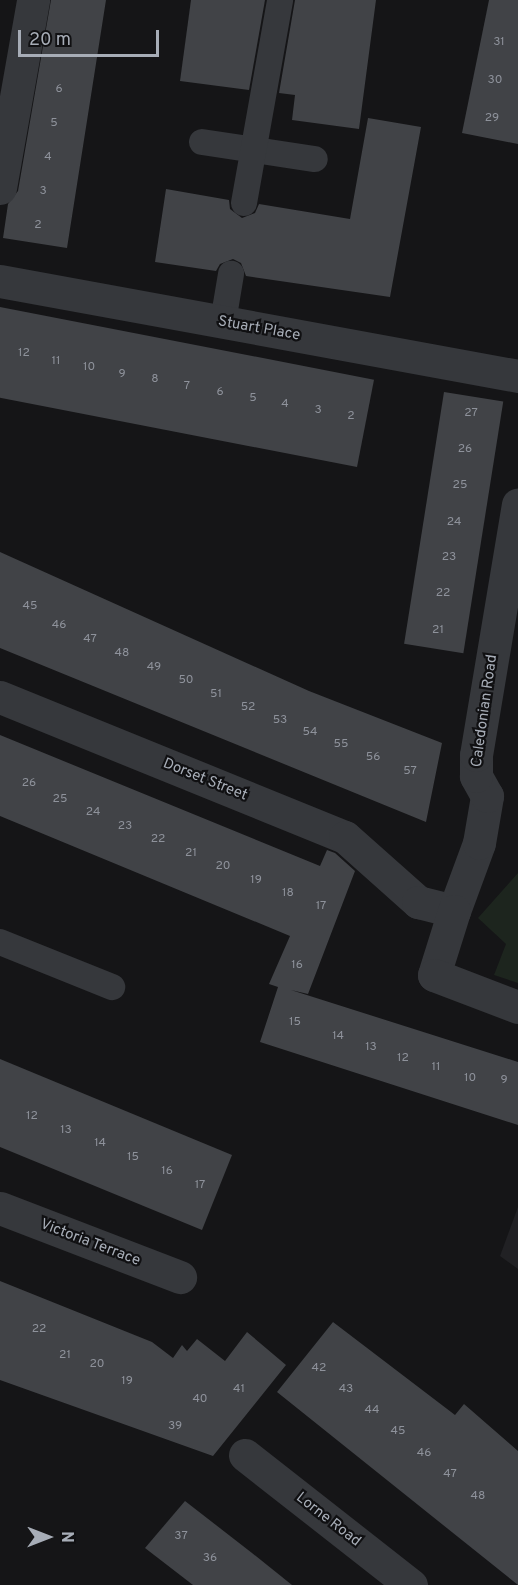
<!DOCTYPE html>
<html>
<head>
<meta charset="utf-8">
<style>
	body { margin:0 }
	#map { position:relative; width:518px; height:1585px; overflow:hidden; background:#151517; font-family:Overpass,sans-serif }
	div>[style] { position:absolute }
	[style*='--x'] { left:calc(var(--x)*1px); top:calc(var(--y)*1px); width:calc(var(--w)*1px); rotate:calc(var(--a)*1deg) }
	.built>* { inset:0; background:#212124 }
	.green>* { inset:0; background:#1d251e }
	.building>* { inset:0; background:#414347; transform-origin:0 0 }
	.service>* { height:26px; margin:-13px; padding:0 13px; transform-origin:13px; border-radius:13px; background:#36383c }
	.minor>* { height:33px; margin:-16.5px; padding:0 16.5px; transform-origin:16.5px; border-radius:16.5px; background:#36383c }
	span { translate:-50% -50%; white-space:nowrap; text-align:center; line-height:1.15; -webkit-text-stroke:4.5px #101012; paint-order:stroke }
	.number-label { font-size:12px; color:#8e929b }
	.number-label span { -webkit-text-stroke-width:0 }
	.street-label { font-size:15px; color:#a7adb7 }
	.north { position:absolute; left:18px; top:1507px; width:60px; height:60px; -webkit-text-stroke:4px #101012; paint-order:stroke; rotate:90deg; font-size:16px; font-weight:700; line-height:24px; text-align:center; color:#a7adb7 }
	.north::after { content:''; display:block; margin:auto; width:21px; height:27px; background:#a7adb7; clip-path:polygon(50% 0,100% 100%,50% 72%,0 100%) }
	.scale { position:absolute; left:18px; top:30px; width:141px; height:27px; box-sizing:border-box; border:3px solid #a7adb7; border-top:0; padding-left:8px; font-size:18px; line-height:21px; white-space:nowrap; color:#a7adb7; -webkit-text-stroke:4px #101012; paint-order:stroke }
</style>
</head>
<body>
<div id="map">
	<div class="built">
		<i style="clip-path:polygon(518px 1207px,518px 1269px,500px 1256px)"></i>
	</div>
	<div class="green">
		<i style="clip-path:polygon(518px 873px,518px 983px,494px 975px,506px 944px,478px 918px)"></i>
	</div>
	<div class="building">
		<i style="clip-path:polygon(51px 0,106px 0,67px 248px,3px 238px,8px 204px,18px 191px)"></i>
		<i style="clip-path:polygon(191px 0,265px 0,249px 90px,180px 81px)"></i>
		<i style="clip-path:polygon(295px 0,376px 0,359px 129px,292px 120px,295px 95px,279px 93px)"></i>
		<i style="clip-path:polygon(489px 0,518px 0,518px 144px,462px 133px)"></i>
		<i style="clip-path:polygon(368px 118px,421px 127px,390px 297px,246px 276px,241px 263px,233px 259px,220px 264px,216px 271px,155px 262px,166px 189px,229px 200px,230px 209px,242px 218px,255px 213px,259px 204px,350px 219px)"></i>
		<i style="left:0;top:307px;width:381px;height:89px;rotate:11deg"></i>
		<i style="left:444px;top:392px;width:60px;height:255px;rotate:9deg"></i>
		<i style="clip-path:polygon(0 552px,309px 691px,442px 743px,426px 822px,0 648px)"></i>
		<i style="clip-path:polygon(0 735px,320px 866px,327px 850px,335px 853px,355px 871px,308px 994px,291px 990px,518px 1062px,518px 1125px,260px 1042px,278px 987px,269px 984px,290px 936px,0 816px)"></i>
		<i style="clip-path:polygon(0 1059px,232px 1155px,202px 1230px,0 1147px)"></i>
		<i style="clip-path:polygon(0 1281px,152px 1342px,173px 1358px,182px 1345px,187px 1351px,197px 1339px,225px 1361px,247px 1332px,286px 1365px,213px 1456px,0 1380px)"></i>
		<i style="clip-path:polygon(333px 1322px,455px 1415px,464px 1404px,518px 1451px,518px 1585px,277px 1392px)"></i>
		<i style="clip-path:polygon(185px 1501px,252px 1553px,292px 1585px,193px 1585px,145px 1548px)"></i>
	</div>
	<div class="service">
		<i style="--x:202;--y:142;--w:114;--a:8.6"></i>
		<i style="--x:244;--y:203;--w:206;--a:-79.9"></i>
		<i style="--x:223;--y:322;--w:49;--a:-80.5"></i>
		<i style="--x:0;--y:942;--w:121;--a:21.9"></i>
	</div>
	<div class="minor">
		<i style="--x:0;--y:188;--w:191;--a:-80"></i>
		<i style="--x:0;--y:281;--w:527;--a:10.39"></i>
		<i style="--x:0;--y:697;--w:372;--a:22.1"></i>
		<i style="--x:345;--y:837;--w:98;--a:41.7"></i>
		<i style="--x:418;--y:902;--w:37;--a:14"></i>
		<i style="--x:454;--y:911;--w:72;--a:-69.8"></i>
		<i style="--x:479;--y:843;--w:48;--a:-80.3"></i>
		<i style="--x:487;--y:796;--w:23;--a:-119"></i>
		<i style="--x:476;--y:776;--w:21;--a:-90"></i>
		<i style="--x:476;--y:755;--w:254;--a:-80.5"></i>
		<i style="--x:454;--y:911;--w:67;--a:107.4"></i>
		<i style="--x:434;--y:975;--w:90;--a:20.9"></i>
		<i style="--x:0;--y:1208;--w:193;--a:21"></i>
		<i style="--x:245;--y:1455;--w:211;--a:38.1"></i>
	</div>
	<div class="number-label">
		<span style="left:499px;top:43px">31</span>
		<span style="left:495px;top:81px">30</span>
		<span style="left:59px;top:90px">6</span>
		<span style="left:492px;top:119px">29</span>
		<span style="left:54px;top:124px">5</span>
		<span style="left:48px;top:158px">4</span>
		<span style="left:43px;top:192px">3</span>
		<span style="left:38px;top:226px">2</span>
		<span style="left:24px;top:354px">12</span>
		<span style="left:56px;top:362px">11</span>
		<span style="left:89px;top:368px">10</span>
		<span style="left:122px;top:375px">9</span>
		<span style="left:155px;top:380px">8</span>
		<span style="left:187px;top:387px">7</span>
		<span style="left:220px;top:393px">6</span>
		<span style="left:253px;top:399px">5</span>
		<span style="left:285px;top:405px">4</span>
		<span style="left:318px;top:411px">3</span>
		<span style="left:471px;top:414px">27</span>
		<span style="left:351px;top:417px">2</span>
		<span style="left:465px;top:450px">26</span>
		<span style="left:460px;top:486px">25</span>
		<span style="left:454px;top:523px">24</span>
		<span style="left:449px;top:558px">23</span>
		<span style="left:443px;top:594px">22</span>
		<span style="left:30px;top:607px">45</span>
		<span style="left:59px;top:626px">46</span>
		<span style="left:438px;top:631px">21</span>
		<span style="left:90px;top:640px">47</span>
		<span style="left:122px;top:654px">48</span>
		<span style="left:154px;top:668px">49</span>
		<span style="left:186px;top:681px">50</span>
		<span style="left:216px;top:695px">51</span>
		<span style="left:248px;top:708px">52</span>
		<span style="left:280px;top:721px">53</span>
		<span style="left:310px;top:733px">54</span>
		<span style="left:341px;top:745px">55</span>
		<span style="left:373px;top:758px">56</span>
		<span style="left:410px;top:772px">57</span>
		<span style="left:29px;top:784px">26</span>
		<span style="left:60px;top:800px">25</span>
		<span style="left:93px;top:813px">24</span>
		<span style="left:125px;top:827px">23</span>
		<span style="left:158px;top:840px">22</span>
		<span style="left:191px;top:854px">21</span>
		<span style="left:223px;top:867px">20</span>
		<span style="left:256px;top:881px">19</span>
		<span style="left:288px;top:894px">18</span>
		<span style="left:321px;top:907px">17</span>
		<span style="left:297px;top:966px">16</span>
		<span style="left:295px;top:1023px">15</span>
		<span style="left:338px;top:1037px">14</span>
		<span style="left:371px;top:1048px">13</span>
		<span style="left:403px;top:1059px">12</span>
		<span style="left:436px;top:1068px">11</span>
		<span style="left:470px;top:1079px">10</span>
		<span style="left:504px;top:1081px">9</span>
		<span style="left:32px;top:1117px">12</span>
		<span style="left:66px;top:1131px">13</span>
		<span style="left:100px;top:1144px">14</span>
		<span style="left:133px;top:1158px">15</span>
		<span style="left:167px;top:1172px">16</span>
		<span style="left:200px;top:1186px">17</span>
		<span style="left:39px;top:1330px">22</span>
		<span style="left:65px;top:1356px">21</span>
		<span style="left:97px;top:1365px">20</span>
		<span style="left:319px;top:1369px">42</span>
		<span style="left:127px;top:1382px">19</span>
		<span style="left:239px;top:1390px">41</span>
		<span style="left:346px;top:1390px">43</span>
		<span style="left:200px;top:1400px">40</span>
		<span style="left:372px;top:1411px">44</span>
		<span style="left:175px;top:1427px">39</span>
		<span style="left:398px;top:1432px">45</span>
		<span style="left:424px;top:1454px">46</span>
		<span style="left:450px;top:1475px">47</span>
		<span style="left:478px;top:1497px">48</span>
		<span style="left:181px;top:1537px">37</span>
		<span style="left:210px;top:1559px">36</span>
	</div>
	<div class="street-label">
		<span style="left:259px;top:329px;rotate:10deg">Stuart Place</span>
		<span style="left:485px;top:711px;rotate:-82deg">Caledonian Road</span>
		<span style="left:205px;top:780px;rotate:22deg">Dorset Street</span>
		<span style="left:90px;top:1243px;rotate:21deg">Victoria Terrace</span>
		<span style="left:328px;top:1520px;rotate:38deg">Lorne Road</span>
	</div>
	<div class="north">N</div>
	<div class="scale">20 m</div>
</div>
</body>
</html>
